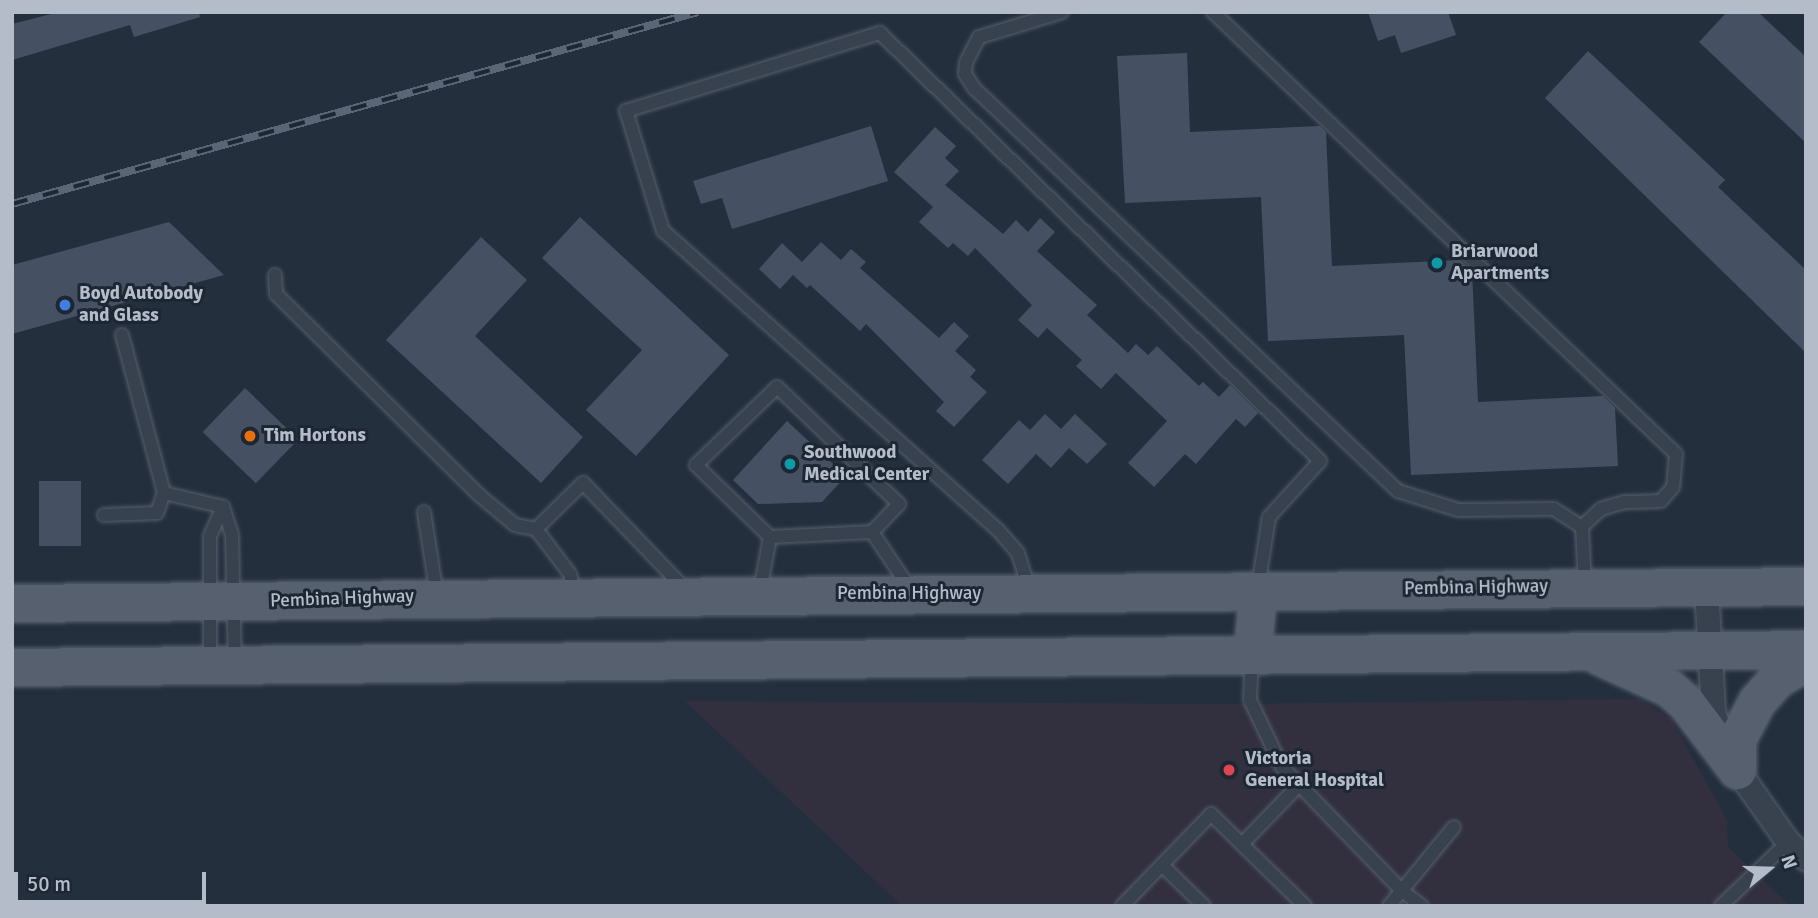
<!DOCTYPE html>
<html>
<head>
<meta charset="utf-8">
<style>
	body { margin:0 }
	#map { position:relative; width:1818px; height:918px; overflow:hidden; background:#242f3e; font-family:Signika,sans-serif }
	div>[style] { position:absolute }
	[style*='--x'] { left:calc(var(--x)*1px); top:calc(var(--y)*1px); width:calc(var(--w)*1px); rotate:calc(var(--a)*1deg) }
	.medical>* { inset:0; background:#32303f }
	.building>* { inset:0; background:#455162; transform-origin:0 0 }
	.roads { filter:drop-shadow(0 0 2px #565f6c) drop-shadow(0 0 2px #565f6c) }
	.service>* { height:12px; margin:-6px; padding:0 6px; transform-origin:6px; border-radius:6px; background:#38414e }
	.minor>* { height:23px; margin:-11.5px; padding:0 11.5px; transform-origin:11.5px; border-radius:11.5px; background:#38414e }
	.primary>* { height:37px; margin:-18.5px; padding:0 18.5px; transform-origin:18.5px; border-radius:18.5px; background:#56606e }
	.rail>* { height:8px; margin-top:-4px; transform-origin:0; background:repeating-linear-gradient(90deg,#1d2633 0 16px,#5a6575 0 32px); box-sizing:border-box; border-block:2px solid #5a6575 }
	.dots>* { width:19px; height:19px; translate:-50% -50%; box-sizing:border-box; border:4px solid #1d2633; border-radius:50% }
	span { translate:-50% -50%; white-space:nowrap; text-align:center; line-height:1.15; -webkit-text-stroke:6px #1d2633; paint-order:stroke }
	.poi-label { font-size:19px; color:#b4bcc9; font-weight:700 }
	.left { translate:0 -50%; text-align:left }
	.street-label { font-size:19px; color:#b4bcc9 }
	.frame { position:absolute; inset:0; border:14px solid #b4bcc9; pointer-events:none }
	.north { position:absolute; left:1734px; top:834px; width:70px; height:70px; -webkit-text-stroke:5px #1d2633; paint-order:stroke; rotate:71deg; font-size:19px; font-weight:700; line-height:28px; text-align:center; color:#b4bcc9 }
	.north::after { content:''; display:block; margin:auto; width:24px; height:32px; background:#b4bcc9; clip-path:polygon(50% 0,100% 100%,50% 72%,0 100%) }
	.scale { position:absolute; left:14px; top:872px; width:192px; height:32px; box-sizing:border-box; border:4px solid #b4bcc9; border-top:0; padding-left:9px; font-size:21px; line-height:24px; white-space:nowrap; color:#b4bcc9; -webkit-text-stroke:5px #1d2633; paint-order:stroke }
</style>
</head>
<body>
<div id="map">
	<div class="medical">
		<i style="clip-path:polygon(1640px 699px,1672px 720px,1727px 820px,1728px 847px,1790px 906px,902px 906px,685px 701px,1228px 704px)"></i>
	</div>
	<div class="building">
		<i style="clip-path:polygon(59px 12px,199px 12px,200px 17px,134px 37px,130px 25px,12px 60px,12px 24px)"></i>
		<i style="clip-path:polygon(1368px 12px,1448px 12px,1456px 35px,1401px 53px,1395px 35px,1378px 41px)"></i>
		<i style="clip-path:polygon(1727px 12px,1758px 12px,1806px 57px,1806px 143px,1699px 42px)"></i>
		<i style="clip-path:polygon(1588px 51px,1725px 180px,1718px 187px,1806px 270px,1806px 353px,1545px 98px)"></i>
		<i style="clip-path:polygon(1187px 53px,1190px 132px,1320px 126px,1326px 132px,1332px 266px,1460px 260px,1472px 271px,1478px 402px,1603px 396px,1615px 408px,1618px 466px,1411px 475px,1404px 335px,1268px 341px,1261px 197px,1125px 203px,1117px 56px)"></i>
		<i style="clip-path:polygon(871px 126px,888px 181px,732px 229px,722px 198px,701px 204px,693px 181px)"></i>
		<i style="clip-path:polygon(935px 127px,956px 146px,945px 158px,959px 171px,945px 185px,1003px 234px,1016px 220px,1028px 232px,1040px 218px,1055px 232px,1037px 251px,1097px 305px,1087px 315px,1128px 353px,1136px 344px,1148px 355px,1157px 346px,1199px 386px,1203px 382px,1219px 397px,1230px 385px,1258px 413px,1245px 427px,1236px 419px,1196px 464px,1185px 454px,1154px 487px,1128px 463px,1167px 421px,1116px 373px,1101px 389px,1076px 366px,1082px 360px,1047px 328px,1038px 338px,1018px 320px,1032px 305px,975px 248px,968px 256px,953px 243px,948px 248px,919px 222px,933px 207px,894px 172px)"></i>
		<i style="clip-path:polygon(580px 217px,729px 355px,636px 456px,586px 410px,642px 350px,542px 258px)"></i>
		<i style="clip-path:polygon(169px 222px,224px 275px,12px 334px,12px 265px)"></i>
		<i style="clip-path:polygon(481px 237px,527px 280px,475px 336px,583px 437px,541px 483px,386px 340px)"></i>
		<i style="clip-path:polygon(821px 242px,841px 260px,851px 249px,866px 262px,860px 268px,939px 338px,954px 322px,969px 336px,955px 351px,976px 370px,970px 377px,987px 392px,954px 427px,936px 411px,944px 402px,866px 324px,860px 331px,810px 285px,807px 288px,793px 275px,780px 289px,759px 269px,782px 243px,802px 262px)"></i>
		<i style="left:245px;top:388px;width:74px;height:61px;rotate:44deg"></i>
		<i style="clip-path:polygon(1045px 414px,1061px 429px,1075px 414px,1107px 444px,1087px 464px,1069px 448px,1051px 468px,1036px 454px,1008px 484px,982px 460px,1019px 420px,1030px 430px)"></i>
		<i style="clip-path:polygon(787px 421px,846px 476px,822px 502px,758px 504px,733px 480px)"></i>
		<i style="left:39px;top:481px;width:42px;height:65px"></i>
	</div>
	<div class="roads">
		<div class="service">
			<i style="--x:1062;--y:12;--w:87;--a:163.2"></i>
			<i style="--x:979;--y:37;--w:29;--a:117"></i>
			<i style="--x:966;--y:63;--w:11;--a:95"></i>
			<i style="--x:965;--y:74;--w:17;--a:57"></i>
			<i style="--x:974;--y:88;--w:585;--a:43.55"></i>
			<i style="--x:1398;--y:491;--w:63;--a:17.6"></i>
			<i style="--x:1458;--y:510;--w:96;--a:-0.6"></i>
			<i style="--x:1554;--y:509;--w:33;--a:33"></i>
			<i style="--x:1213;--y:12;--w:640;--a:43.67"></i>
			<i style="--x:1676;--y:454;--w:33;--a:95"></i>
			<i style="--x:1673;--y:487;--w:18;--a:131"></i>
			<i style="--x:1661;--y:501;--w:37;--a:178"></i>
			<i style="--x:1624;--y:502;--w:24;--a:163"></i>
			<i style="--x:1601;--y:509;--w:26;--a:137"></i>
			<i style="--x:1582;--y:527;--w:60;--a:87.1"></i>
			<i style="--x:275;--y:275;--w:19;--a:87"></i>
			<i style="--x:276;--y:294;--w:286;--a:44.7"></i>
			<i style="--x:479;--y:495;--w:47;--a:39.8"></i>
			<i style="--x:515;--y:525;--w:21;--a:11"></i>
			<i style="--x:122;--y:335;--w:163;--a:75.1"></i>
			<i style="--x:164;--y:493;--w:61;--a:13.3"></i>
			<i style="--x:777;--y:387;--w:169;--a:43.8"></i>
			<i style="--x:899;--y:504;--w:39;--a:134"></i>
			<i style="--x:872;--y:532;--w:102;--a:177.2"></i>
			<i style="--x:770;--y:537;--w:103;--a:-135.8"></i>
			<i style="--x:696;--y:465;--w:112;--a:-43.9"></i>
			<i style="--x:223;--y:507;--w:29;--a:72"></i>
			<i style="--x:232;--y:535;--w:128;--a:88.7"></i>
			<i style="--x:424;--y:512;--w:85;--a:81.2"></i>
			<i style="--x:104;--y:515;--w:53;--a:-2.2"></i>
			<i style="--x:157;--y:513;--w:21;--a:-71"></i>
			<i style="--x:872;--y:532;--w:70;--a:56.1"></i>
			<i style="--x:1029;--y:589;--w:38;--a:-107"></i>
			<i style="--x:1018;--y:553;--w:29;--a:-131"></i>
			<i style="--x:999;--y:531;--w:450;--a:-138.2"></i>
			<i style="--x:663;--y:231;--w:126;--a:-107.1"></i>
			<i style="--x:626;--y:111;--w:266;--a:-17.1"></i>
			<i style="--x:880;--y:33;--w:614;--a:44.21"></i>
			<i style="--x:1320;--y:461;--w:76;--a:132.3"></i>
			<i style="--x:1269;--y:517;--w:71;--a:98.9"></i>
			<i style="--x:760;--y:591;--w:55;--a:-79.5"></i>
			<i style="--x:574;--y:594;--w:20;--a:-101"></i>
			<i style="--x:570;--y:574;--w:56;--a:-127.1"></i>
			<i style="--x:536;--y:529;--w:66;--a:-44.4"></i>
			<i style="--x:583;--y:483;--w:147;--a:46.1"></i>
			<i style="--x:1252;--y:657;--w:43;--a:92.7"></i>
			<i style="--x:1250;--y:700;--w:74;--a:64.5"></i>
			<i style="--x:1282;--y:767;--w:173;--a:45.9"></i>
			<i style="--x:1402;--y:891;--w:25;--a:37"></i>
			<i style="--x:210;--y:661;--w:125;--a:-90"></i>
			<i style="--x:210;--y:536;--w:32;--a:-66"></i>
			<i style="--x:1242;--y:844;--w:82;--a:-46"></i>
			<i style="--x:1162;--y:865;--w:59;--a:44.3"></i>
			<i style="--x:1122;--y:906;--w:128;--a:-45.9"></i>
			<i style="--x:1211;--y:814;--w:132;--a:44.4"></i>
			<i style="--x:1389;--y:906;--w:102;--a:-50.6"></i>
			<i style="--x:1721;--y:906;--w:93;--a:-43.7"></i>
		</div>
		<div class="minor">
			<i style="--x:1706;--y:587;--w:126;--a:86.8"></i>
			<i style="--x:1713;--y:713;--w:62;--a:67.2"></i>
			<i style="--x:1737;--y:770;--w:88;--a:54.7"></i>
			<i style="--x:1788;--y:842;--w:25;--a:43"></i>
		</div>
		<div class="primary">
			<i style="--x:12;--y:603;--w:1794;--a:-0.54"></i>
			<i style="--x:1252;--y:654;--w:63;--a:-84.6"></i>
			<i style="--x:1599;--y:656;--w:77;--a:24.6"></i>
			<i style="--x:1669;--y:688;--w:23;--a:41"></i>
			<i style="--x:1686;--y:703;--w:84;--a:52.7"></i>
			<i style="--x:12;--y:667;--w:1794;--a:-0.57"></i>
			<i style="--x:1737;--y:770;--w:31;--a:-90"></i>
			<i style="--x:1737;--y:739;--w:43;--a:-62.2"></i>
			<i style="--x:1757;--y:701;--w:31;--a:-48"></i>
			<i style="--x:1778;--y:678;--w:32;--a:-30"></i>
		</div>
	</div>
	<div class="rail">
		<i style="--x:12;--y:204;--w:712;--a:-15.64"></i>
	</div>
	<div class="dots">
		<i style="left:1437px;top:263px;background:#0f9aa8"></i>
		<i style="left:65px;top:305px;background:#3f7fe0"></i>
		<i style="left:250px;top:436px;background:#e8710a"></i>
		<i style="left:790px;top:464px;background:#0f9aa8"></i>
		<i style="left:1229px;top:770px;background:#e0444e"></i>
	</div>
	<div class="poi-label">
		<span class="left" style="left:1451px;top:263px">Briarwood<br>Apartments</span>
		<span class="left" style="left:79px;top:305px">Boyd Autobody<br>and Glass</span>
		<span class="left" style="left:264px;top:436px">Tim Hortons</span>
		<span class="left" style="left:804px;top:464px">Southwood<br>Medical Center</span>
		<span class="left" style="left:1245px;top:770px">Victoria<br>General Hospital</span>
	</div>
	<div class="street-label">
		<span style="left:1476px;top:588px;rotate:-1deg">Pembina Highway</span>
		<span style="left:909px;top:594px">Pembina Highway</span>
		<span style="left:342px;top:599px;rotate:-2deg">Pembina Highway</span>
	</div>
	<div class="frame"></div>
	<div class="north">N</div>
	<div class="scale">50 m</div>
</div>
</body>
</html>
